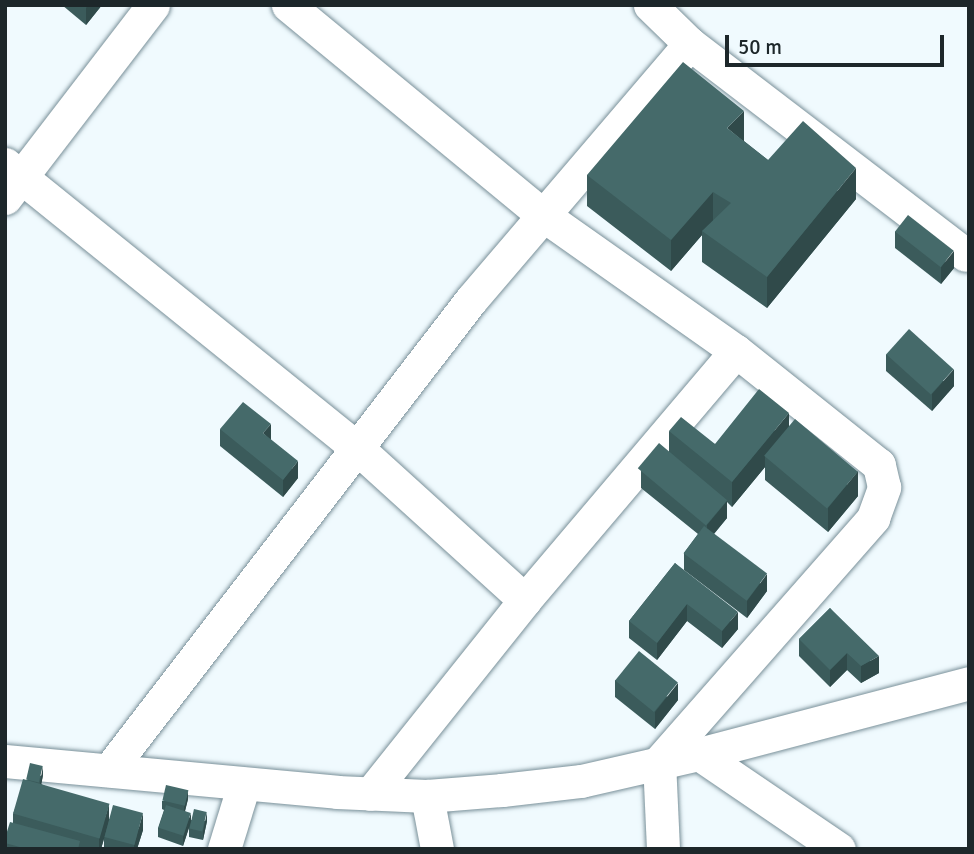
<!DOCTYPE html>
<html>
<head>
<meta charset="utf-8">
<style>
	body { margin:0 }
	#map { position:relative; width:974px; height:854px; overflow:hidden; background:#f0fafe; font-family:Signika,sans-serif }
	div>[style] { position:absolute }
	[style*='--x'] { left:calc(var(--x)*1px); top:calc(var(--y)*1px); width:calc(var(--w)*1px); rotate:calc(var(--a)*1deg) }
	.roads { filter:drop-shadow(0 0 2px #799099) drop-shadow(0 0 2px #799099) }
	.minor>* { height:33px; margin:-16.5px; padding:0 16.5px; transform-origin:16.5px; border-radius:16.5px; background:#fff }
	.wall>* { inset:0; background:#3b5b5b }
	.shaded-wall>* { inset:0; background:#304a4a }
	.building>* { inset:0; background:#456a6a; transform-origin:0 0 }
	span { translate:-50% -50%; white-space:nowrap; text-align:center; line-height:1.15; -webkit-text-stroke:7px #f0fafe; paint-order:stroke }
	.frame { position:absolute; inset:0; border:7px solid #1d272a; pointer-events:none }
	.scale { position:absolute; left:725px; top:35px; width:219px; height:32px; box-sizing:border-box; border:4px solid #1d272a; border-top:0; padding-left:9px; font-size:21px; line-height:24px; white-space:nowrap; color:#1d272a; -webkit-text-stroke:5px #f0fafe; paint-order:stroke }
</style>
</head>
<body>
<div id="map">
	<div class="roads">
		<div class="minor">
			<i style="--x:288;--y:5;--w:330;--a:39.5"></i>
			<i style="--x:543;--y:215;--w:236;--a:35.2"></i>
			<i style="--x:736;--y:351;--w:326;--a:130.3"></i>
			<i style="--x:690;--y:44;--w:347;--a:37.4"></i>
			<i style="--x:5;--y:164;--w:451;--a:38.9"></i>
			<i style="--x:356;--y:447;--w:228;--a:42.2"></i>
			<i style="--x:525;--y:600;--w:248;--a:128.6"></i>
			<i style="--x:5;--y:198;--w:243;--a:-52.5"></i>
			<i style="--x:699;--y:754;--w:169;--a:34.2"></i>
			<i style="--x:5;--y:761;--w:333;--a:5.3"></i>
			<i style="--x:337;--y:792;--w:90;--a:2.5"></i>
			<i style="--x:427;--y:796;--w:75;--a:-4.6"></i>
			<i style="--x:502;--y:790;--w:80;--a:-6.5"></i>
			<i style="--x:581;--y:781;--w:121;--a:-12.9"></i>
			<i style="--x:699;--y:754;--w:279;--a:-14.7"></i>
			<i style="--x:109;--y:770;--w:593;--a:-52.4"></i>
			<i style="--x:471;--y:300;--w:337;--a:-49.5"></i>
			<i style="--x:690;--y:44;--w:56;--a:-135.7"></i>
			<i style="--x:427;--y:796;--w:54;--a:79.3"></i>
			<i style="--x:224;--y:849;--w:68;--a:-72.9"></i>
			<i style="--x:663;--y:849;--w:87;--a:-92.6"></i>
			<i style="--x:659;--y:762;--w:325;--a:-48.7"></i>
			<i style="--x:873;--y:518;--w:33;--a:-70"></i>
			<i style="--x:884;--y:487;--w:23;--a:-103"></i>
			<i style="--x:879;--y:465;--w:183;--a:-141.4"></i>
		</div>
	</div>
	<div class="wall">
		<i style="clip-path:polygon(62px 5px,102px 5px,86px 25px)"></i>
		<i style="clip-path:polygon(744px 141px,768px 160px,856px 199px,767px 308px,702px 262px,702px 235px,671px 271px,587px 206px,587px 175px)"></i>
		<i style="clip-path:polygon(895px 231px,954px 268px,941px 284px,895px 248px)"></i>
		<i style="clip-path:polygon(886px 354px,954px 386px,932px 411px,886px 371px)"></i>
		<i style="clip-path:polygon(789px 427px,858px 496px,828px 532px,765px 480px,765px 467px,732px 507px,727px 502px,727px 518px,714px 534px,767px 591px,747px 618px,684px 570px,684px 553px,698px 534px,641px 488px,641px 471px,669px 452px,669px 431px,715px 444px)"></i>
		<i style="clip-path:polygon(220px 429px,271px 440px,298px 478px,283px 497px,220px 446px)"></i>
		<i style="clip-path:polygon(675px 563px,738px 629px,722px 648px,687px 621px,657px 660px,629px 638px,629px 621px)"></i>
		<i style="clip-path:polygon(830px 608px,879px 673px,861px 683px,847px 670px,830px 687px,799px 656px,799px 639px)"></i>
		<i style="clip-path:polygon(615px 680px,678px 700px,655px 729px,615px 697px)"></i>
		<i style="clip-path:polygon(43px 775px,41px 784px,109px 819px,143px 830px,137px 849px,104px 849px,104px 839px,101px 849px,5px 849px,5px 838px,13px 823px,13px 814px,26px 780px)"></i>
		<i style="clip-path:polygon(188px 799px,185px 811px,191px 820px,207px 821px,203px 840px,189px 837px,189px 827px,183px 846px,158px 837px,158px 828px,164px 810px,162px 809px,162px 801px)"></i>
	</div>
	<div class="shaded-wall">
		<i style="clip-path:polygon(88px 5px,102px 5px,86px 25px,86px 8px)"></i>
		<i style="clip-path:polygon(744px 111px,744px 142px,727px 128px)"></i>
		<i style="clip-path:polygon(856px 168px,856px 199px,767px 308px,767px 277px)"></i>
		<i style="clip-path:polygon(713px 192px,713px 223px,702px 231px,702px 235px,671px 271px,671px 240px)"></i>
		<i style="clip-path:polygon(954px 251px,954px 268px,941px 284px,941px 267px)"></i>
		<i style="clip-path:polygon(954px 369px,954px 386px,932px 411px,932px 394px)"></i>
		<i style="clip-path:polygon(789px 413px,789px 438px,765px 456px,765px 467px,732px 507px,732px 482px)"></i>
		<i style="clip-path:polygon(271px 424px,271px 441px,263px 433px)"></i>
		<i style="clip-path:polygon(298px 461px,298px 478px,283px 497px,283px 480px)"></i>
		<i style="clip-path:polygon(858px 471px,858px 496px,828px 532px,828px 508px)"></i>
		<i style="clip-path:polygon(727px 501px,727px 518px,707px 542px,707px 525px)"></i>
		<i style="clip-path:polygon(767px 574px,767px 591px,747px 618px,747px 601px)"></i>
		<i style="clip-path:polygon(687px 604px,687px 621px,657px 660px,657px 643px)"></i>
		<i style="clip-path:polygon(738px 612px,738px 629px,722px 648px,722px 631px)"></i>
		<i style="clip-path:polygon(847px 653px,847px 670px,830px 687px,830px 670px)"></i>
		<i style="clip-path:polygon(879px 656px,879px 673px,861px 683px,861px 666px)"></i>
		<i style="clip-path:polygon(678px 683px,678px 700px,655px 729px,655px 712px)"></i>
		<i style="clip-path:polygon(43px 766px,43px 775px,40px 792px,40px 783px)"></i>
		<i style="clip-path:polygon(188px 790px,188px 799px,184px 815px,184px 806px)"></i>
		<i style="clip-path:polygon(109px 804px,109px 821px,101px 849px,99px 849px,99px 839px)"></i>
		<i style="clip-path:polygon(207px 812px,207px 821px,203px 840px,203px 832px)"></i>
		<i style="clip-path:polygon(143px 813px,143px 830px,137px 849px,134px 849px,134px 845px)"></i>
		<i style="clip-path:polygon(191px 813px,191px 822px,183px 846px,183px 837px)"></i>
	</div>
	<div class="building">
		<i style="clip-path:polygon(683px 62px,744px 111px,727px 128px,768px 160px,803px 121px,856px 168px,767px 277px,702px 231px,731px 203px,713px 192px,671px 240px,587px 175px)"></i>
		<i style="left:908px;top:215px;width:58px;height:21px;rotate:38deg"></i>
		<i style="left:909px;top:329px;width:60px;height:34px;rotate:42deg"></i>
		<i style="clip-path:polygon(759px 389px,789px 413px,732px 482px,669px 431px,681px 417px,715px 444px)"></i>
		<i style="clip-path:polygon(243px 402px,271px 424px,263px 433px,298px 461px,283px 480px,220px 429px)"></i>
		<i style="left:795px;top:419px;width:82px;height:48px;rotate:40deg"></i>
		<i style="left:659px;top:443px;width:89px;height:33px;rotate:40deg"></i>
		<i style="left:704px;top:526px;width:79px;height:34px;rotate:37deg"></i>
		<i style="clip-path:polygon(675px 563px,738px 612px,722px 631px,687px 604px,657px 643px,629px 621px)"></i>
		<i style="clip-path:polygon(830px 608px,879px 656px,861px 666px,847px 653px,830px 670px,799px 639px)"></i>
		<i style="left:639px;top:651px;width:50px;height:38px;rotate:39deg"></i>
		<i style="left:30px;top:763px;width:13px;height:17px;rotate:13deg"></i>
		<i style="left:23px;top:779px;width:90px;height:36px;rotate:16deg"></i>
		<i style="left:166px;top:785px;width:23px;height:16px;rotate:13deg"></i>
		<i style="left:113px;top:805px;width:31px;height:33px;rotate:15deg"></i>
		<i style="left:166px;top:805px;width:26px;height:24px;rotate:18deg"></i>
		<i style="left:194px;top:809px;width:13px;height:20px;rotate:13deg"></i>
		<i style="clip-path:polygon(10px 822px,80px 841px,78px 849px,27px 849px,5px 843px,5px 838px)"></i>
	</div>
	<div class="frame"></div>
	<div class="scale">50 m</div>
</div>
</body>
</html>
